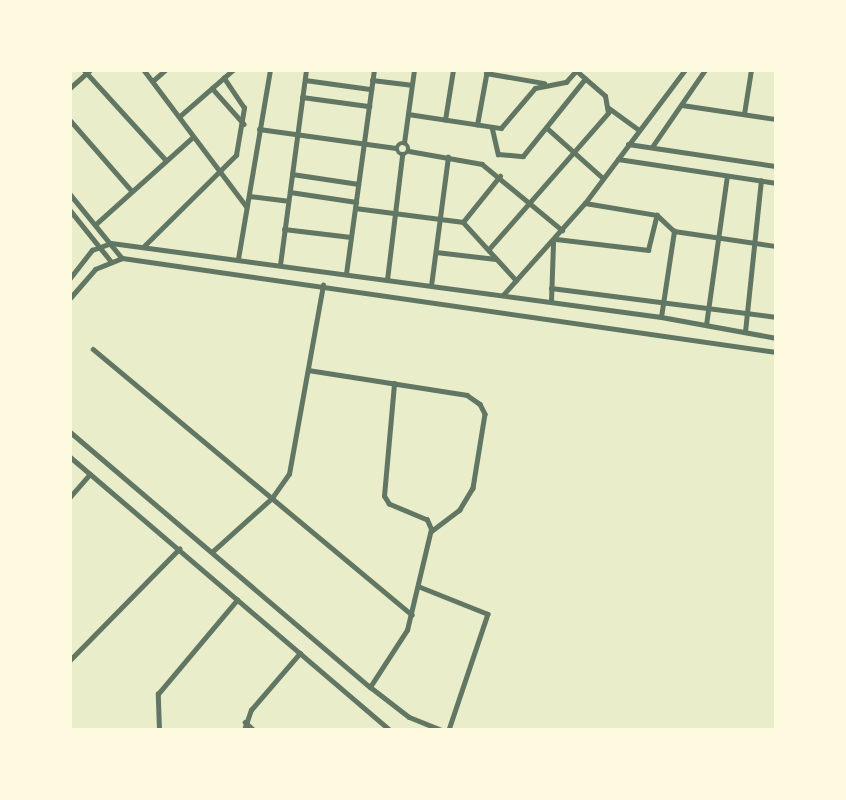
<!DOCTYPE html>
<html>
<head>
<meta charset="utf-8">
<style>
	body { margin:0 }
	#map { position:relative; width:846px; height:800px; overflow:hidden; background:#e9edc9; font-family:Cabin,sans-serif }
	div>[style] { position:absolute }
	[style*='--x'] { left:calc(var(--x)*1px); top:calc(var(--y)*1px); width:calc(var(--w)*1px); rotate:calc(var(--a)*1deg) }
	.minor>* { height:4.5px; margin:-2.25px; padding:0 2.25px; transform-origin:2.25px; border-radius:2.25px; background:#617663 }
	.minor>.ring { margin:-2.25px; padding:0; box-sizing:content-box; background:none; border:4.5px solid #617663; border-radius:50% }
	.tertiary>* { height:5px; margin:-2.5px; padding:0 2.5px; transform-origin:2.5px; border-radius:2.5px; background:#617663 }
	span { translate:-50% -50%; white-space:nowrap; text-align:center; line-height:1.15; -webkit-text-stroke:6px #fefae0; paint-order:stroke }
	.frame { position:absolute; inset:0; border:72px solid #fefae0; pointer-events:none }
</style>
</head>
<body>
<div id="map">
	<div class="minor">
		<i style="--x:84;--y:70;--w:122;--a:47.7"></i>
		<i style="--x:144;--y:70;--w:171;--a:53.1"></i>
		<i style="--x:486;--y:73;--w:59;--a:9.8"></i>
		<i style="--x:154;--y:80;--w:15;--a:-42"></i>
		<i style="--x:305;--y:80;--w:67;--a:7.8"></i>
		<i style="--x:372;--y:80;--w:39;--a:7"></i>
		<i style="--x:70;--y:88;--w:27;--a:-42"></i>
		<i style="--x:212;--y:88;--w:48;--a:48.4"></i>
		<i style="--x:302;--y:97;--w:68;--a:7.7"></i>
		<i style="--x:682;--y:105;--w:95;--a:8.5"></i>
		<i style="--x:609;--y:108;--w:36;--a:36"></i>
		<i style="--x:408;--y:114;--w:94;--a:8.6"></i>
		<i style="--x:501;--y:128;--w:52;--a:-49.6"></i>
		<i style="--x:535;--y:88;--w:32;--a:-11"></i>
		<i style="--x:566;--y:82;--w:15;--a:-48"></i>
		<i style="--x:744;--y:114;--w:45;--a:-81"></i>
		<i style="--x:180;--y:116;--w:70;--a:-41"></i>
		<i style="--x:70;--y:120;--w:94;--a:48.9"></i>
		<i style="--x:445;--y:120;--w:51;--a:-80.9"></i>
		<i style="--x:477;--y:125;--w:56;--a:-79.7"></i>
		<i style="--x:492;--y:127;--w:28;--a:77"></i>
		<i style="--x:498;--y:154;--w:25;--a:5"></i>
		<i style="--x:523;--y:156;--w:99;--a:-51.2"></i>
		<i style="--x:547;--y:128;--w:75;--a:41.8"></i>
		<i style="--x:259;--y:129;--w:138;--a:7.9"></i>
		<i class="ring" style="left:397px;top:143px;width:7.5px;height:7.5px"></i>
		<i style="--x:404;--y:143;--w:74;--a:-82.2"></i>
		<i style="--x:628;--y:144;--w:150;--a:8.5"></i>
		<i style="--x:652;--y:147;--w:93;--a:-55.5"></i>
		<i style="--x:409;--y:151;--w:74;--a:10.1"></i>
		<i style="--x:482;--y:164;--w:104;--a:39.5"></i>
		<i style="--x:618;--y:159;--w:160;--a:8.6"></i>
		<i style="--x:292;--y:174;--w:67;--a:8.6"></i>
		<i style="--x:290;--y:192;--w:67;--a:8.6"></i>
		<i style="--x:70;--y:194;--w:82;--a:50.9"></i>
		<i style="--x:249;--y:196;--w:39;--a:7"></i>
		<i style="--x:585;--y:203;--w:73;--a:9.5"></i>
		<i style="--x:657;--y:215;--w:23;--a:43"></i>
		<i style="--x:674;--y:231;--w:103;--a:8.4"></i>
		<i style="--x:355;--y:208;--w:109;--a:7.4"></i>
		<i style="--x:463;--y:222;--w:79;--a:47.6"></i>
		<i style="--x:70;--y:210;--w:64;--a:51.3"></i>
		<i style="--x:463;--y:222;--w:59;--a:-51.2"></i>
		<i style="--x:96;--y:224;--w:129;--a:-41.9"></i>
		<i style="--x:284;--y:229;--w:67;--a:6.8"></i>
		<i style="--x:556;--y:239;--w:93;--a:6.8"></i>
		<i style="--x:648;--y:250;--w:36;--a:-76"></i>
		<i style="--x:143;--y:247;--w:131;--a:-44.7"></i>
		<i style="--x:236;--y:155;--w:48;--a:-80.3"></i>
		<i style="--x:244;--y:108;--w:36;--a:-124"></i>
		<i style="--x:489;--y:249;--w:181;--a:-48.8"></i>
		<i style="--x:608;--y:113;--w:17;--a:-100"></i>
		<i style="--x:605;--y:96;--w:38;--a:-139"></i>
		<i style="--x:436;--y:252;--w:60;--a:6.7"></i>
		<i style="--x:238;--y:259;--w:192;--a:-80.4"></i>
		<i style="--x:280;--y:265;--w:197;--a:-82.4"></i>
		<i style="--x:346;--y:274;--w:206;--a:-82.2"></i>
		<i style="--x:387;--y:280;--w:125;--a:-83.1"></i>
		<i style="--x:431;--y:286;--w:130;--a:-82.5"></i>
		<i style="--x:551;--y:288;--w:227;--a:7.3"></i>
		<i style="--x:503;--y:295;--w:123;--a:-48.3"></i>
		<i style="--x:585;--y:203;--w:166;--a:-53.1"></i>
		<i style="--x:551;--y:301;--w:58;--a:-88"></i>
		<i style="--x:661;--y:317;--w:87;--a:-81.4"></i>
		<i style="--x:706;--y:325;--w:150;--a:-82"></i>
		<i style="--x:745;--y:332;--w:152;--a:-84"></i>
		<i style="--x:93;--y:349;--w:415;--a:39.8"></i>
		<i style="--x:308;--y:370;--w:161;--a:8.9"></i>
		<i style="--x:467;--y:395;--w:16;--a:35"></i>
		<i style="--x:480;--y:404;--w:11;--a:63"></i>
		<i style="--x:485;--y:414;--w:75;--a:99.2"></i>
		<i style="--x:473;--y:488;--w:26;--a:121"></i>
		<i style="--x:460;--y:510;--w:35;--a:143"></i>
		<i style="--x:70;--y:497;--w:30;--a:-49"></i>
		<i style="--x:212;--y:552;--w:81;--a:-42"></i>
		<i style="--x:272;--y:498;--w:29;--a:-55"></i>
		<i style="--x:289;--y:474;--w:192;--a:-79.8"></i>
		<i style="--x:418;--y:586;--w:75;--a:21.8"></i>
		<i style="--x:488;--y:614;--w:122;--a:108.6"></i>
		<i style="--x:70;--y:660;--w:156;--a:-45.5"></i>
		<i style="--x:370;--y:687;--w:68;--a:-57"></i>
		<i style="--x:407;--y:630;--w:104;--a:-76.6"></i>
		<i style="--x:431;--y:529;--w:10;--a:-114"></i>
		<i style="--x:427;--y:520;--w:41;--a:-157.2"></i>
		<i style="--x:389;--y:504;--w:9;--a:-122"></i>
		<i style="--x:384;--y:496;--w:113;--a:-84.9"></i>
		<i style="--x:245;--y:722;--w:12;--a:42"></i>
		<i style="--x:159;--y:730;--w:36;--a:-92"></i>
		<i style="--x:158;--y:694;--w:123;--a:-50"></i>
		<i style="--x:244;--y:730;--w:21;--a:-71"></i>
		<i style="--x:251;--y:710;--w:75;--a:-49.3"></i>
	</div>
	<div class="tertiary">
		<i style="--x:70;--y:278;--w:36;--a:-52"></i>
		<i style="--x:92;--y:250;--w:20;--a:-20"></i>
		<i style="--x:111;--y:243;--w:555;--a:7.66"></i>
		<i style="--x:661;--y:317;--w:117;--a:10.3"></i>
		<i style="--x:70;--y:298;--w:38;--a:-49"></i>
		<i style="--x:95;--y:269;--w:29;--a:-22"></i>
		<i style="--x:122;--y:258;--w:661;--a:8.18"></i>
		<i style="--x:70;--y:432;--w:394;--a:40.4"></i>
		<i style="--x:370;--y:687;--w:49;--a:37.6"></i>
		<i style="--x:409;--y:717;--w:35;--a:22"></i>
		<i style="--x:70;--y:457;--w:421;--a:40.5"></i>
	</div>
	<div class="frame"></div>
</div>
</body>
</html>
